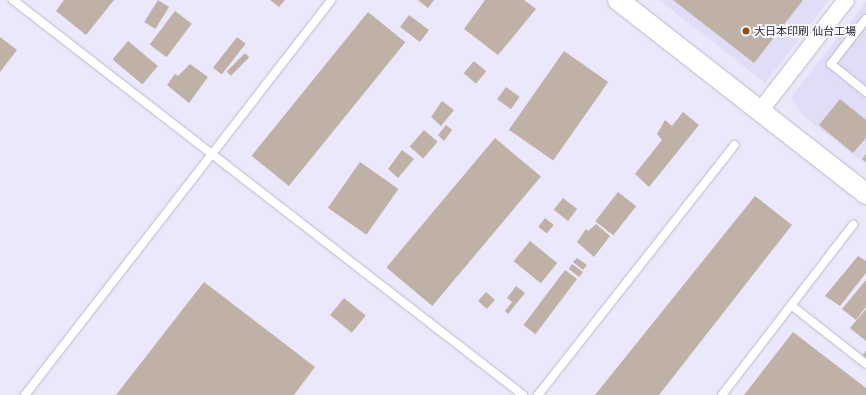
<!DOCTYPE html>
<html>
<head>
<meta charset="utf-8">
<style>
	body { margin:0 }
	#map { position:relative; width:866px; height:395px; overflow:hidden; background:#eae8fa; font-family:Montserrat,"Noto Sans JP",sans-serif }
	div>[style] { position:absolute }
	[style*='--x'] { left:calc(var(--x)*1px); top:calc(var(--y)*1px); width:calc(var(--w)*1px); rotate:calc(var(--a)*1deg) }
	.built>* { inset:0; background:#e0ddf6 }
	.building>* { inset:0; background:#c0b1a6; transform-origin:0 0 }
	.roads { filter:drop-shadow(0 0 1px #bcbacb) drop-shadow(0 0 1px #bcbacb) }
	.service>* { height:8px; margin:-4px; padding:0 4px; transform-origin:4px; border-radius:4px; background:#fff }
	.minor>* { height:16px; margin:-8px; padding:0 8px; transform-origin:8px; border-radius:8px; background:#fff }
	.tertiary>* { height:20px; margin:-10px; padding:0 10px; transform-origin:10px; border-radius:10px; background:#fff }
	.dots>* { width:11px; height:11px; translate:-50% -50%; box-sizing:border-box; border:2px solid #f8f7fe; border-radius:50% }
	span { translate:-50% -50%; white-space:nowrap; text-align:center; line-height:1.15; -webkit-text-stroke:4px #f8f7fe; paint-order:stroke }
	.poi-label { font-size:11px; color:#2c2c32 }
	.left { translate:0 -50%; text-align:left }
</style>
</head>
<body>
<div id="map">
	<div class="built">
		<i style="clip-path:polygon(659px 0,829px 0,765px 83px)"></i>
		<i style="clip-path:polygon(866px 2px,866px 165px,801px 114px,791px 97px)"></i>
	</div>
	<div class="building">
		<i style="clip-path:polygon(64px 0,114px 0,86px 35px,56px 11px)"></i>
		<i style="left:158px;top:0;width:13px;height:26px;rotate:32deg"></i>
		<i style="clip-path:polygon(270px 0,285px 0,279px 7px)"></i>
		<i style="clip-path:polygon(418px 0,434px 0,428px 8px)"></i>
		<i style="clip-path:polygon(485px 0,524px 0,536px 9px,498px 55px,464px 29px)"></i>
		<i style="clip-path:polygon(673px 0,803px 0,754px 63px)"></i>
		<i style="left:175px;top:11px;width:21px;height:42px;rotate:37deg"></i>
		<i style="left:368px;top:12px;width:48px;height:185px;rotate:39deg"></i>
		<i style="left:409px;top:15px;width:25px;height:15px;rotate:37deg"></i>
		<i style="clip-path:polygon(0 37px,17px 50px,0 72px)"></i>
		<i style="left:237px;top:37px;width:11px;height:39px;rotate:38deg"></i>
		<i style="left:128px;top:41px;width:39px;height:24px;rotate:40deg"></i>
		<i style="left:564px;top:51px;width:54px;height:96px;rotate:35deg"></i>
		<i style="left:245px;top:53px;width:6px;height:26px;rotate:45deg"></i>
		<i style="left:474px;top:61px;width:16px;height:16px;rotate:40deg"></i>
		<i style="clip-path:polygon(190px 64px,208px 77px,189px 103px,167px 85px,175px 74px,178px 76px)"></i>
		<i style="left:506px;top:87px;width:17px;height:15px;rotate:36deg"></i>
		<i style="clip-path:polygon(840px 99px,866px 120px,866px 138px,853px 153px,819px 125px)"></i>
		<i style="clip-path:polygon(442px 101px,454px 110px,441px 126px,431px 117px)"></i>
		<i style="clip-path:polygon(683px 112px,699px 125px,649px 187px,635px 174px,662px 140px,657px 134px,665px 120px,672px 126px)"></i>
		<i style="clip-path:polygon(446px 125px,452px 130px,444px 141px,438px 135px)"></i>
		<i style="left:424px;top:130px;width:18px;height:22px;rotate:41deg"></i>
		<i style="left:495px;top:138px;width:60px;height:169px;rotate:40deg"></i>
		<i style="clip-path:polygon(402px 150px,414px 159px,398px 178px,388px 169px)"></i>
		<i style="clip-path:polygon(866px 154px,866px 162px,862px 159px)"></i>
		<i style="left:360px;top:162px;width:47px;height:56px;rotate:35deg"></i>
		<i style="left:618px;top:192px;width:23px;height:37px;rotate:38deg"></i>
		<i style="clip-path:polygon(755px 196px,792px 225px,659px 395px,595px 395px)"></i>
		<i style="left:563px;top:198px;width:18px;height:15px;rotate:38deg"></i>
		<i style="left:545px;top:218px;width:11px;height:11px;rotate:38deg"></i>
		<i style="clip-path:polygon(596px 224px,610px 236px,594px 257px,577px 242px,586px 229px,588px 231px)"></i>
		<i style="left:530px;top:241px;width:35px;height:26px;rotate:39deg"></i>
		<i style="clip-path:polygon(858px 256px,866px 261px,866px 273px,840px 306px,825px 296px)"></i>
		<i style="clip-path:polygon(577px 258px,587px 265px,583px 270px,573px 262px)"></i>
		<i style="clip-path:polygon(572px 264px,583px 272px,579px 277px,569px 269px)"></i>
		<i style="left:565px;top:270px;width:15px;height:69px;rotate:37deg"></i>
		<i style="clip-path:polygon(866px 280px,866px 307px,856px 320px,842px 309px)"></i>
		<i style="clip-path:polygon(204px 282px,315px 367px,294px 395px,116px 395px)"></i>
		<i style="clip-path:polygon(516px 286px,525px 293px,508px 314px,505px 311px,512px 302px,507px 298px)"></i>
		<i style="left:486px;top:292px;width:12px;height:12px;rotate:42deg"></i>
		<i style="left:344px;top:298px;width:28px;height:22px;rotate:39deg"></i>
		<i style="clip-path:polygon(866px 309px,866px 341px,850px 328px)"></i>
		<i style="clip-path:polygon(793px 332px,866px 388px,866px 395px,744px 395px)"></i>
		<i style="clip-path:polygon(866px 351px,866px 361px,861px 357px)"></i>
	</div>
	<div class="roads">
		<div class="service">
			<i style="--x:13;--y:0;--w:645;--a:37.76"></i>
			<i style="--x:866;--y:19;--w:57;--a:127.9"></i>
			<i style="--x:831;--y:64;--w:45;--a:38.7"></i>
			<i style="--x:791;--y:305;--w:95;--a:38.2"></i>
			<i style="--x:25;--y:395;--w:500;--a:-52.2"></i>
			<i style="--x:538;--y:395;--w:318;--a:-51.8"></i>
			<i style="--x:722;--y:395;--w:215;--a:-52.4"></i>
		</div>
		<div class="minor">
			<i style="--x:760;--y:111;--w:140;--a:-52.2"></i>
		</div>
		<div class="tertiary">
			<i style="--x:618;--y:0;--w:315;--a:38"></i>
		</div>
	</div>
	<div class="dots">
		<i style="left:746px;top:31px;background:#8e4f17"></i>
	</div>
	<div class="poi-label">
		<span class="left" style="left:754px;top:31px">大日本印刷 仙台工場</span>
	</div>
</div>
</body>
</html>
